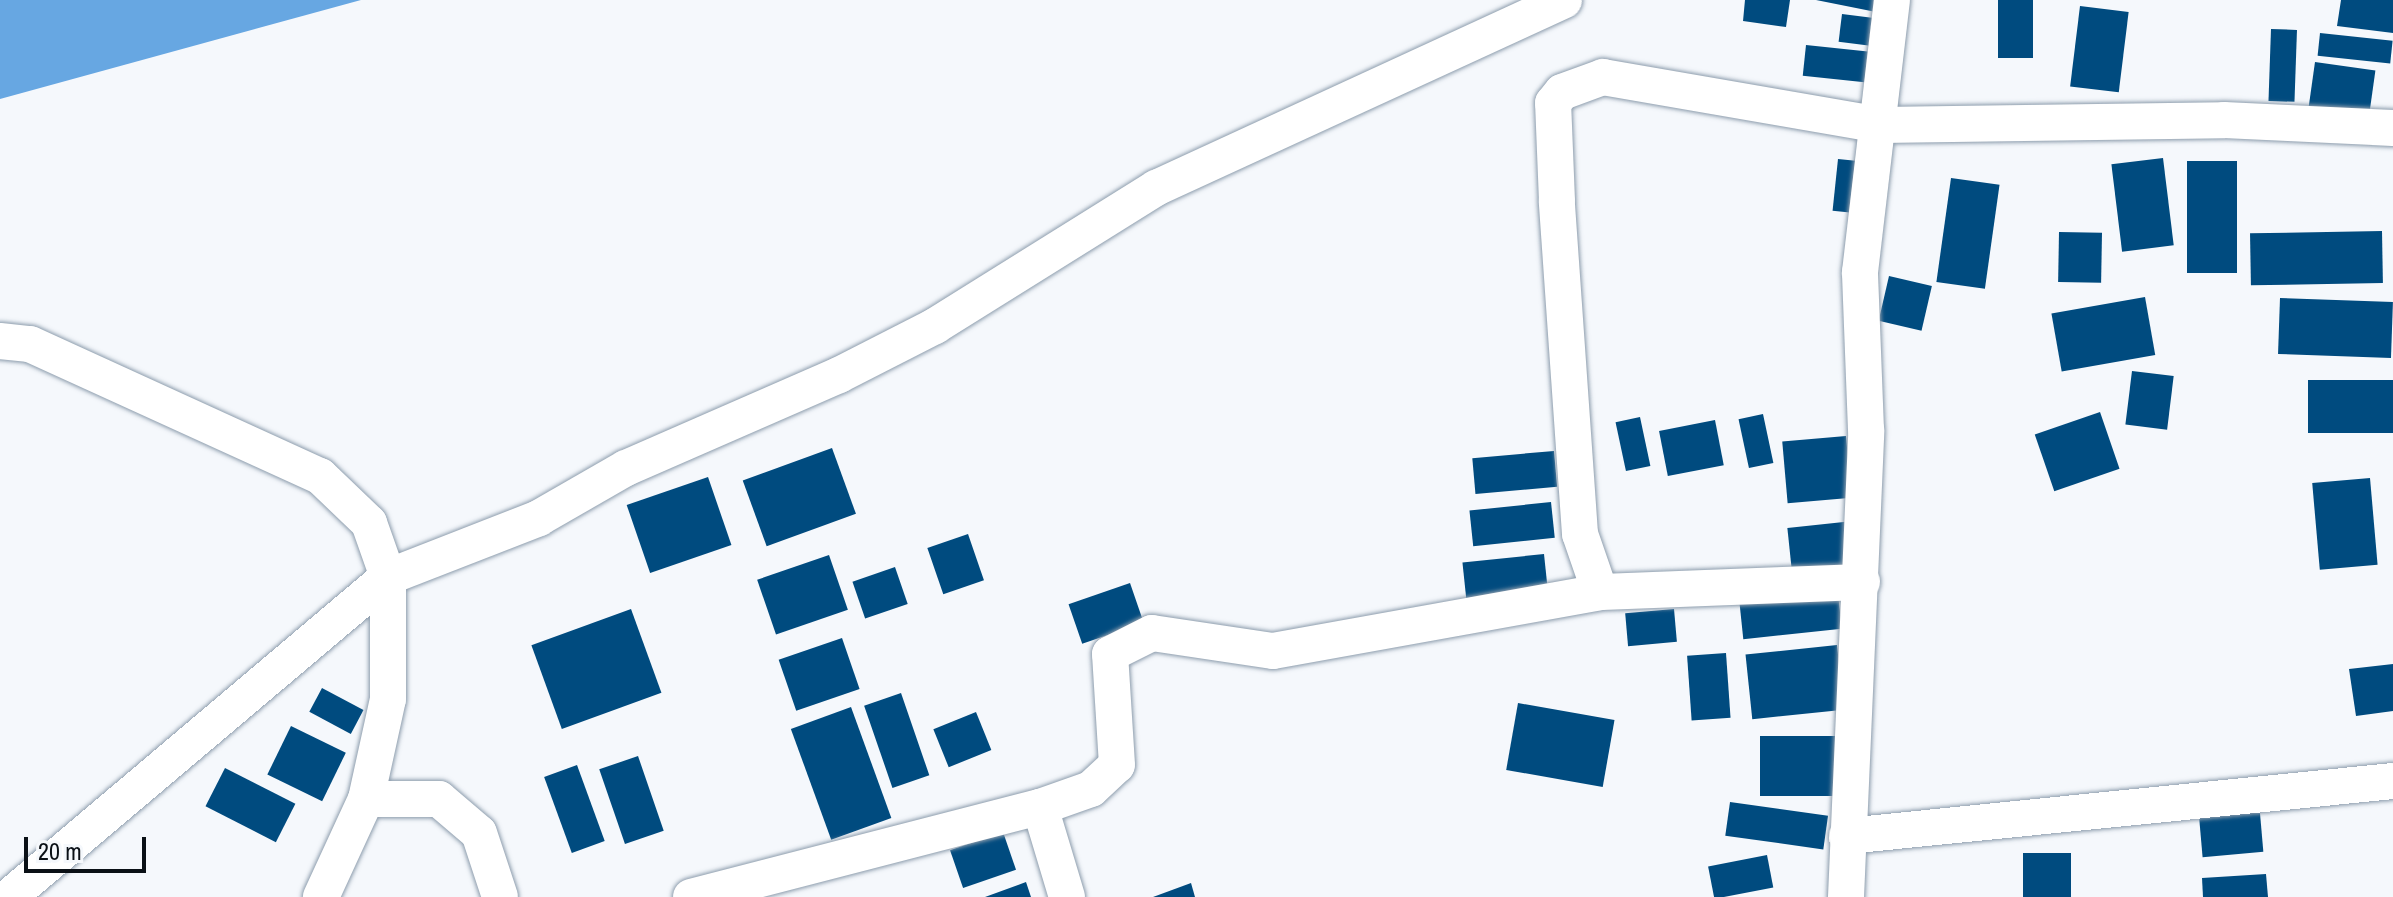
<!DOCTYPE html>
<html>
<head>
<meta charset="utf-8">
<style>
	body { margin:0 }
	#map { position:relative; width:2393px; height:897px; overflow:hidden; background:#f5f8fc; font-family:"Archivo Narrow",sans-serif }
	div>[style] { position:absolute }
	[style*='--x'] { left:calc(var(--x)*1px); top:calc(var(--y)*1px); width:calc(var(--w)*1px); rotate:calc(var(--a)*1deg) }
	.water>* { inset:0; background:#67a7e2 }
	.building>* { inset:0; background:#004b7f; transform-origin:0 0 }
	.roads { filter:drop-shadow(0 0 2px #8d9dad) drop-shadow(0 0 2px #8d9dad) }
	.street>* { height:36px; margin:-18px; padding:0 18px; transform-origin:18px; border-radius:18px; background:#fff }
	span { translate:-50% -50%; white-space:nowrap; text-align:center; line-height:1.15; -webkit-text-stroke:8px #f5f8fc; paint-order:stroke }
	.scale { position:absolute; left:24px; top:837px; width:122px; height:36px; box-sizing:border-box; border:4px solid #0a1016; border-top:0; padding-left:10px; font-size:24px; line-height:28px; white-space:nowrap; color:#0a1016; -webkit-text-stroke:6px #f5f8fc; paint-order:stroke }
</style>
</head>
<body>
<div id="map">
	<div class="water">
		<i style="clip-path:polygon(0 0,361px 0,0 99px)"></i>
	</div>
	<div class="building">
		<i style="clip-path:polygon(1745px 0,1790px 0,1786px 27px,1743px 21px)"></i>
		<i style="clip-path:polygon(1816px 0,1877px 0,1876px 12px)"></i>
		<i style="left:1998px;top:0;width:35px;height:58px"></i>
		<i style="clip-path:polygon(2341px 0,2393px 0,2393px 33px,2337px 26px)"></i>
		<i style="left:2080px;top:6px;width:49px;height:81px;rotate:7deg"></i>
		<i style="left:1842px;top:14px;width:34px;height:28px;rotate:7deg"></i>
		<i style="left:2271px;top:29px;width:26px;height:72px;rotate:2deg"></i>
		<i style="left:2320px;top:33px;width:73px;height:23px;rotate:6deg"></i>
		<i style="left:1806px;top:45px;width:62px;height:31px;rotate:6deg"></i>
		<i style="left:2315px;top:62px;width:61px;height:49px;rotate:8deg"></i>
		<i style="left:2163px;top:158px;width:88px;height:52px;rotate:83deg"></i>
		<i style="left:1838px;top:159px;width:20px;height:52px;rotate:6deg"></i>
		<i style="left:2187px;top:161px;width:50px;height:112px"></i>
		<i style="left:1951px;top:178px;width:49px;height:105px;rotate:8deg"></i>
		<i style="left:2382px;top:231px;width:52px;height:132px;rotate:89deg"></i>
		<i style="left:2059px;top:232px;width:43px;height:50px;rotate:1deg"></i>
		<i style="left:1889px;top:276px;width:44px;height:46px;rotate:13deg"></i>
		<i style="left:2145px;top:297px;width:59px;height:95px;rotate:80deg"></i>
		<i style="left:2280px;top:298px;width:113px;height:56px;rotate:2deg"></i>
		<i style="left:2132px;top:371px;width:42px;height:54px;rotate:7deg"></i>
		<i style="left:2393px;top:380px;width:53px;height:85px;rotate:90deg"></i>
		<i style="left:2100px;top:412px;width:60px;height:69px;rotate:71deg"></i>
		<i style="left:1763px;top:414px;width:50px;height:25px;rotate:78deg"></i>
		<i style="left:1640px;top:417px;width:50px;height:25px;rotate:78deg"></i>
		<i style="left:1715px;top:420px;width:46px;height:57px;rotate:79deg"></i>
		<i style="left:1846px;top:436px;width:62px;height:64px;rotate:85deg"></i>
		<i style="left:832px;top:448px;width:70px;height:95px;rotate:70deg"></i>
		<i style="left:1554px;top:451px;width:36px;height:82px;rotate:85deg"></i>
		<i style="left:708px;top:477px;width:72px;height:86px;rotate:71deg"></i>
		<i style="left:2370px;top:478px;width:87px;height:58px;rotate:85deg"></i>
		<i style="left:1551px;top:502px;width:36px;height:82px;rotate:84deg"></i>
		<i style="left:1853px;top:521px;width:47px;height:66px;rotate:84deg"></i>
		<i style="left:968px;top:534px;width:49px;height:43px;rotate:71deg"></i>
		<i style="left:1544px;top:554px;width:36px;height:82px;rotate:84deg"></i>
		<i style="left:829px;top:555px;width:58px;height:76px;rotate:71deg"></i>
		<i style="left:895px;top:567px;width:39px;height:45px;rotate:71deg"></i>
		<i style="left:1130px;top:583px;width:42px;height:65px;rotate:71deg"></i>
		<i style="left:1838px;top:593px;width:36px;height:99px;rotate:84deg"></i>
		<i style="left:631px;top:609px;width:89px;height:106px;rotate:70deg"></i>
		<i style="left:1674px;top:609px;width:33px;height:49px;rotate:85deg"></i>
		<i style="left:842px;top:638px;width:54px;height:67px;rotate:71deg"></i>
		<i style="left:1837px;top:645px;width:65px;height:92px;rotate:84deg"></i>
		<i style="left:1726px;top:653px;width:65px;height:39px;rotate:86deg"></i>
		<i style="clip-path:polygon(2393px 664px,2393px 711px,2356px 716px,2349px 669px)"></i>
		<i style="left:322px;top:688px;width:47px;height:27px;rotate:28deg"></i>
		<i style="left:901px;top:693px;width:87px;height:39px;rotate:71deg"></i>
		<i style="left:1518px;top:703px;width:98px;height:68px;rotate:10deg"></i>
		<i style="left:851px;top:707px;width:118px;height:64px;rotate:70deg"></i>
		<i style="left:976px;top:712px;width:41px;height:46px;rotate:68deg"></i>
		<i style="left:291px;top:726px;width:61px;height:54px;rotate:26deg"></i>
		<i style="left:1760px;top:736px;width:76px;height:60px"></i>
		<i style="left:638px;top:756px;width:79px;height:41px;rotate:71deg"></i>
		<i style="left:577px;top:765px;width:81px;height:35px;rotate:70deg"></i>
		<i style="left:225px;top:768px;width:79px;height:43px;rotate:27deg"></i>
		<i style="left:1730px;top:802px;width:99px;height:34px;rotate:8deg"></i>
		<i style="left:2259px;top:802px;width:50px;height:61px;rotate:85deg"></i>
		<i style="left:1003px;top:832px;width:40px;height:56px;rotate:71deg"></i>
		<i style="left:2023px;top:853px;width:48px;height:44px"></i>
		<i style="left:1767px;top:855px;width:33px;height:60px;rotate:79deg"></i>
		<i style="clip-path:polygon(2266px 874px,2268px 897px,2203px 897px,2202px 878px)"></i>
		<i style="clip-path:polygon(1026px 882px,1031px 897px,985px 897px)"></i>
		<i style="clip-path:polygon(1191px 883px,1195px 897px,1153px 897px)"></i>
	</div>
	<div class="roads">
		<div class="street">
			<i style="--x:0;--y:341;--w:30;--a:6"></i>
			<i style="--x:30;--y:344;--w:319;--a:24.5"></i>
			<i style="--x:320;--y:476;--w:68;--a:43.8"></i>
			<i style="--x:369;--y:523;--w:57;--a:70.6"></i>
			<i style="--x:388;--y:577;--w:122;--a:90"></i>
			<i style="--x:388;--y:699;--w:102;--a:102.4"></i>
			<i style="--x:366;--y:799;--w:108;--a:114.7"></i>
			<i style="--x:1862;--y:582;--w:262;--a:177.8"></i>
			<i style="--x:1600;--y:592;--w:61;--a:-109"></i>
			<i style="--x:1580;--y:534;--w:334;--a:-94"></i>
			<i style="--x:1557;--y:201;--w:98;--a:-92.3"></i>
			<i style="--x:1553;--y:103;--w:14;--a:-51"></i>
			<i style="--x:1562;--y:92;--w:44;--a:-20.1"></i>
			<i style="--x:1603;--y:77;--w:281;--a:9.8"></i>
			<i style="--x:1880;--y:125;--w:344;--a:-0.8"></i>
			<i style="--x:2224;--y:120;--w:169;--a:2.7"></i>
			<i style="--x:366;--y:799;--w:73;--a:0"></i>
			<i style="--x:439;--y:799;--w:52;--a:40.4"></i>
			<i style="--x:479;--y:833;--w:67;--a:71.8"></i>
			<i style="--x:1040;--y:807;--w:54;--a:-19.4"></i>
			<i style="--x:1091;--y:789;--w:35;--a:-43"></i>
			<i style="--x:1117;--y:765;--w:111;--a:-93.6"></i>
			<i style="--x:1110;--y:654;--w:47;--a:-26.6"></i>
			<i style="--x:1152;--y:633;--w:122;--a:8.5"></i>
			<i style="--x:1273;--y:651;--w:332;--a:-10.2"></i>
			<i style="--x:1847;--y:836;--w:549;--a:-5.75"></i>
			<i style="--x:9;--y:897;--w:496;--a:-40.2"></i>
			<i style="--x:388;--y:577;--w:162;--a:-21.3"></i>
			<i style="--x:539;--y:518;--w:100;--a:-29.9"></i>
			<i style="--x:626;--y:468;--w:232;--a:-23.6"></i>
			<i style="--x:839;--y:375;--w:108;--a:-27"></i>
			<i style="--x:935;--y:326;--w:261;--a:-32"></i>
			<i style="--x:1156;--y:188;--w:449;--a:-24.7"></i>
			<i style="--x:691;--y:897;--w:360;--a:-14.5"></i>
			<i style="--x:1040;--y:807;--w:94;--a:73.3"></i>
			<i style="--x:1846;--y:897;--w:467;--a:-87.5"></i>
			<i style="--x:1866;--y:430;--w:158;--a:-92.2"></i>
			<i style="--x:1860;--y:272;--w:274;--a:-83.3"></i>
		</div>
	</div>
	<div class="scale">20 m</div>
</div>
</body>
</html>
